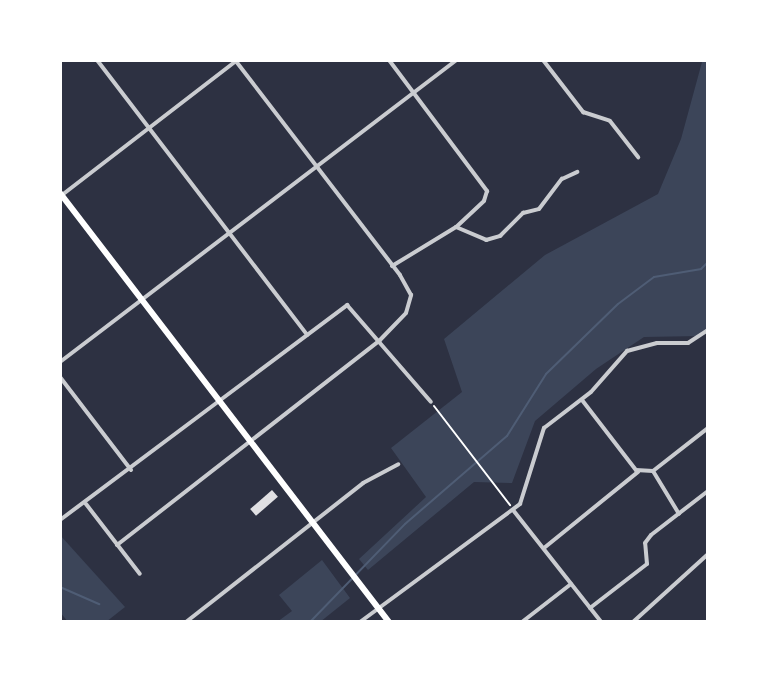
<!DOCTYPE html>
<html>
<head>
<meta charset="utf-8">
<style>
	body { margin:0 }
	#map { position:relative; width:768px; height:682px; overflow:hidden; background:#2d3142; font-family:"Open Sans",sans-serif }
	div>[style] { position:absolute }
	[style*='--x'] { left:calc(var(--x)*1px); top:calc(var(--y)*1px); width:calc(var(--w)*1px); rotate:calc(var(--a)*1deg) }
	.green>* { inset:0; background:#3c4559 }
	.stream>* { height:2px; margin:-1px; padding:0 1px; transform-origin:1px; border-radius:1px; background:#4f5d75 }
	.building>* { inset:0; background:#e0e0e3; transform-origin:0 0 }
	.path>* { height:2px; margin:-1px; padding:0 1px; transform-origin:1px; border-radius:1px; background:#fff }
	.minor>* { height:4px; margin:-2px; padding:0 2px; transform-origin:2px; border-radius:2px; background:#caccd0 }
	.secondary>* { height:6px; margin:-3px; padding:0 3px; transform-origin:3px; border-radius:3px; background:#fff }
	span { translate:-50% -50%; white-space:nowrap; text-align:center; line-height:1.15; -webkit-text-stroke:7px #fff; paint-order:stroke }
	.frame { position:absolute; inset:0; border:62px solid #fff; pointer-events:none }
</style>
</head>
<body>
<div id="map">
	<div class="green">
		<i style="clip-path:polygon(708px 60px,708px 330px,700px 336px,644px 337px,596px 369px,535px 421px,512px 483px,474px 482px,368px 570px,359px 559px,426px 497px,391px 448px,462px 392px,444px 339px,545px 255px,658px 194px,681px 139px,702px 62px)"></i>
		<i style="clip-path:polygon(60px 535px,125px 607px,106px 622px,68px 622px,60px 612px)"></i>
		<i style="clip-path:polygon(322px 560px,350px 598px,320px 622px,277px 622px,292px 611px,279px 595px)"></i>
	</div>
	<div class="stream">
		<i style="--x:60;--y:587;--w:43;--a:23.6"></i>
		<i style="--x:310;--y:622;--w:136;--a:-45.9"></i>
		<i style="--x:405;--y:524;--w:135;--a:-40.8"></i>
		<i style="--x:507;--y:436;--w:73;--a:-57.8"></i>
		<i style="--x:546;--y:374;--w:100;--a:-44.2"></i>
		<i style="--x:618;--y:304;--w:45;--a:-36.9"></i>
		<i style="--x:654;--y:277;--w:48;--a:-9.7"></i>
		<i style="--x:701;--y:269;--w:10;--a:-45"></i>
	</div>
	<div class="building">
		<i style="left:272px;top:490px;width:9px;height:29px;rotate:49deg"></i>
	</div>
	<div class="path">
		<i style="--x:434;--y:406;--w:125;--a:52.5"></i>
	</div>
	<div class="minor">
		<i style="--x:97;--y:60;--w:346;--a:52.6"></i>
		<i style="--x:389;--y:60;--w:164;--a:53.2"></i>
		<i style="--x:487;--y:191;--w:10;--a:107"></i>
		<i style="--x:484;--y:201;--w:38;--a:137"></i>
		<i style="--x:456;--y:227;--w:75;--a:148.6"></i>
		<i style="--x:543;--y:60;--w:66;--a:52.4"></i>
		<i style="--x:583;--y:112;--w:28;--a:18"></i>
		<i style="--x:610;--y:121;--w:46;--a:52.1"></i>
		<i style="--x:62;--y:195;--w:220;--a:-37.6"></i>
		<i style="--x:456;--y:227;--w:33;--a:23"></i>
		<i style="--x:486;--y:240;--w:15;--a:-16"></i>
		<i style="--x:500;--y:236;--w:33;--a:-45"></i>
		<i style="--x:523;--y:213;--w:16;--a:-14"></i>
		<i style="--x:539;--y:209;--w:38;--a:-53"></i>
		<i style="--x:562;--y:179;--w:17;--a:-25"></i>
		<i style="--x:60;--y:362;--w:498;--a:-37.3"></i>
		<i style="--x:60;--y:377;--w:117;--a:52.6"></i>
		<i style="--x:582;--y:400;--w:88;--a:52.4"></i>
		<i style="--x:636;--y:470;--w:17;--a:3"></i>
		<i style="--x:653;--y:471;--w:50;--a:58.8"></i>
		<i style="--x:653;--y:471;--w:70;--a:-38"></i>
		<i style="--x:86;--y:504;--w:88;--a:52.4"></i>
		<i style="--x:513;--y:510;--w:142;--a:51.8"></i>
		<i style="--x:60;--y:520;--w:359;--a:-36.8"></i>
		<i style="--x:347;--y:305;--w:128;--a:49.1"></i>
		<i style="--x:117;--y:545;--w:333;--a:-37.9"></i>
		<i style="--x:380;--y:340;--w:37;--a:-46"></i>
		<i style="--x:406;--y:313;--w:19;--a:-74"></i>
		<i style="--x:411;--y:295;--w:23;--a:-119"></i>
		<i style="--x:400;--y:275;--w:271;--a:-127.5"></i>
		<i style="--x:544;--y:548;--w:121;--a:-39"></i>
		<i style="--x:590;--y:608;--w:72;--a:-37.7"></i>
		<i style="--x:647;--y:564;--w:21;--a:-95"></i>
		<i style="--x:645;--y:543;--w:10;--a:-53"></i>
		<i style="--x:651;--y:535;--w:72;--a:-37.7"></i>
		<i style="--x:186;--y:622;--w:225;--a:-38.1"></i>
		<i style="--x:363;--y:483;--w:40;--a:-28"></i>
		<i style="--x:360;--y:622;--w:199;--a:-36.4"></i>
		<i style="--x:520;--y:504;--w:80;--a:-72.5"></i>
		<i style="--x:544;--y:428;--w:59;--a:-37.5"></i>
		<i style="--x:591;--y:392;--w:55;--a:-48.7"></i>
		<i style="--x:627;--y:351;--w:31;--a:-15"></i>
		<i style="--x:657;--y:343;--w:31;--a:0"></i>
		<i style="--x:688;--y:343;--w:24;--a:-33"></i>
		<i style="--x:522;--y:622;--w:62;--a:-37.8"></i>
		<i style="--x:633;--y:622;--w:101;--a:-42.2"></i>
	</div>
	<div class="secondary">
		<i style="--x:60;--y:193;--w:541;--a:52.52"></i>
	</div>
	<div class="frame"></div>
</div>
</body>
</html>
